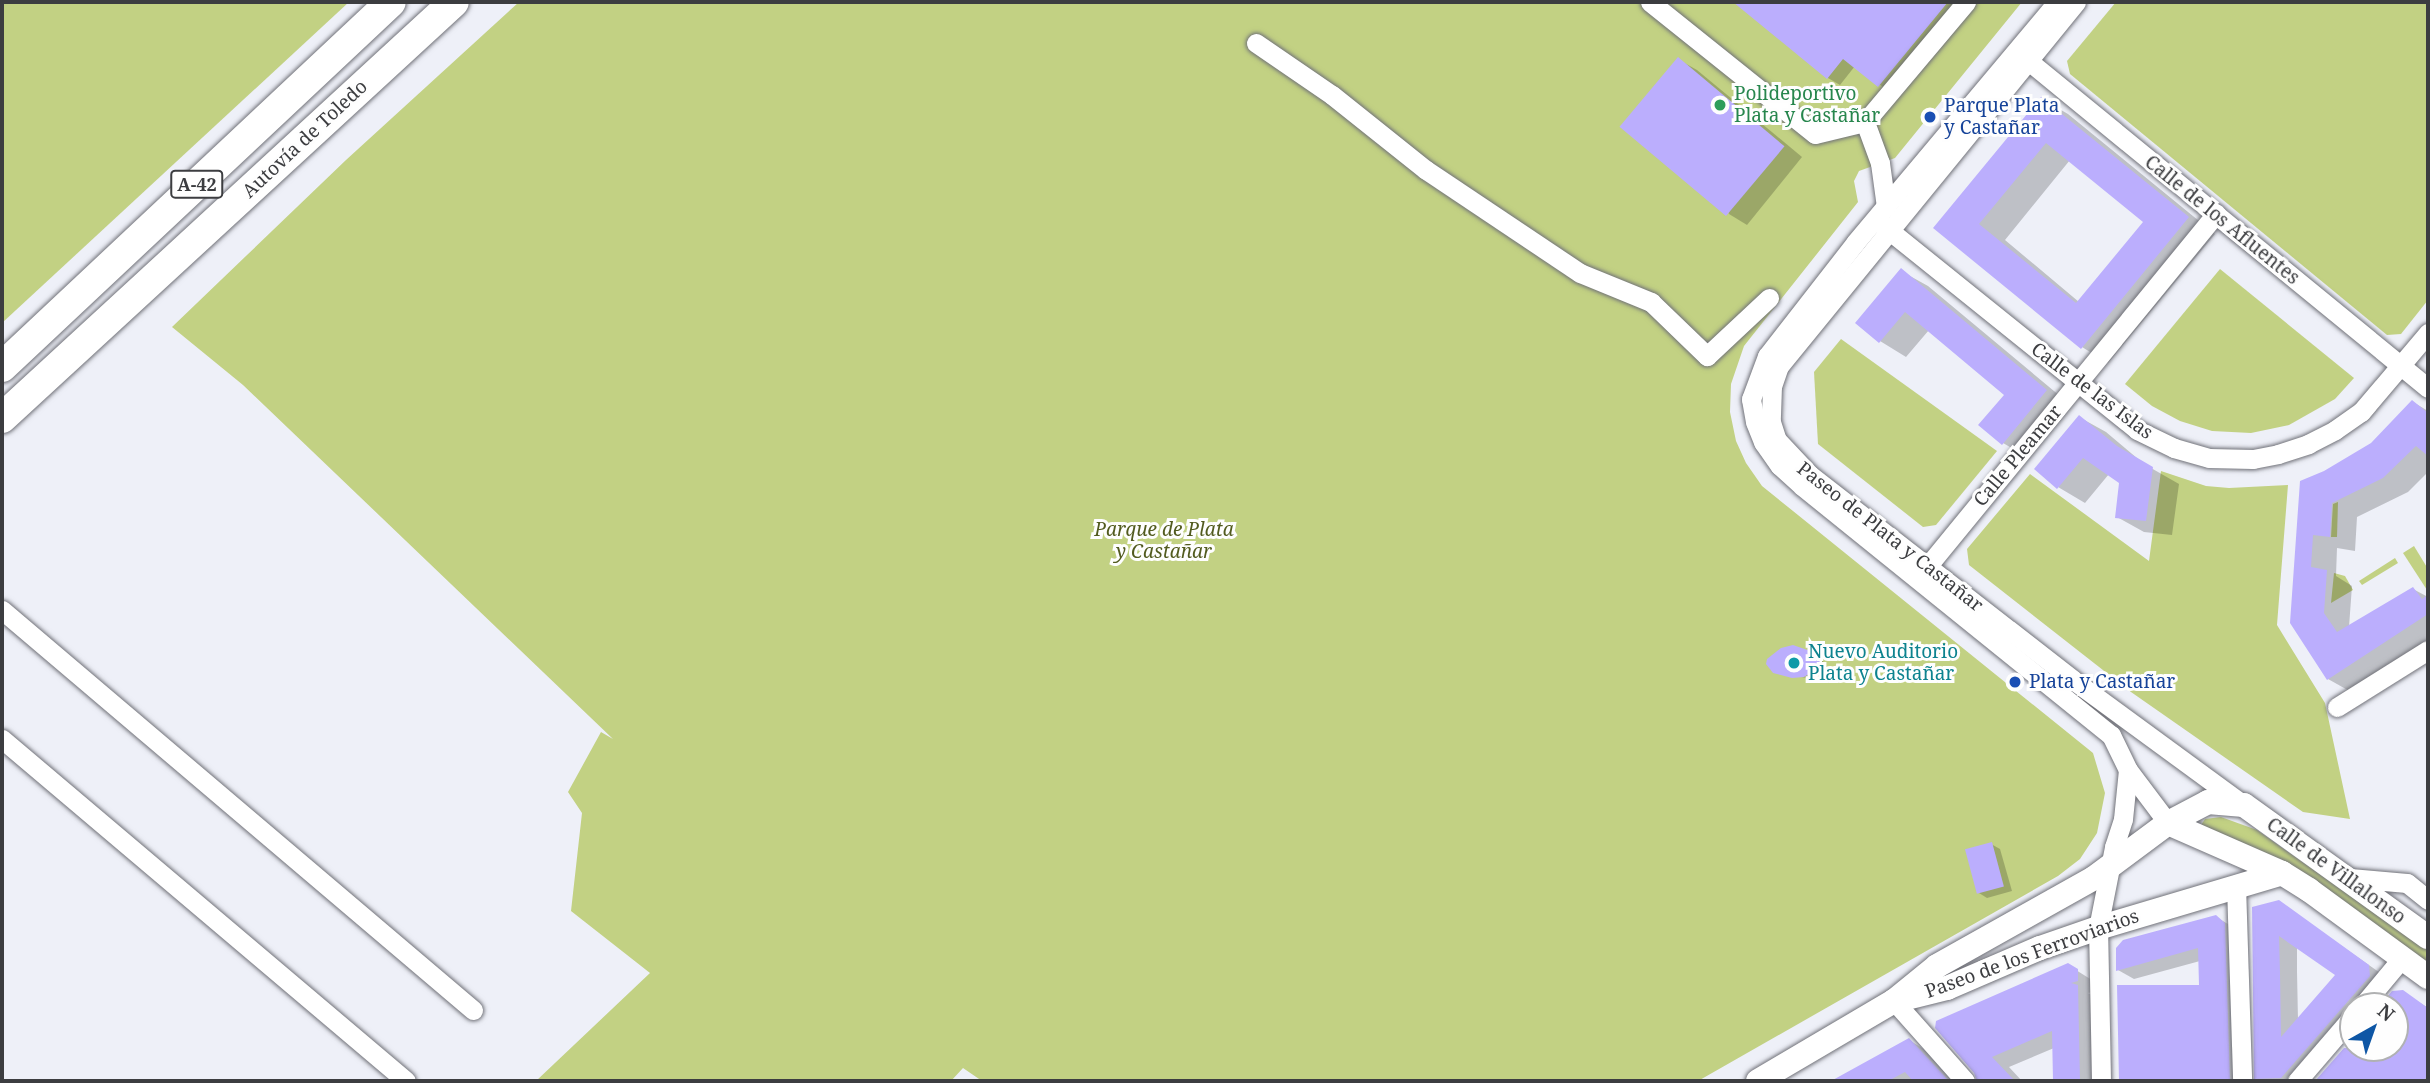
<!DOCTYPE html>
<html>
<head>
<meta charset="utf-8">
<style>
	body { margin:0 }
	#map { position:relative; width:2430px; height:1083px; overflow:hidden; background:#eef0f8; font-family:"Noto Serif",serif }
	div>[style] { position:absolute }
	[style*='--x'] { left:calc(var(--x)*1px); top:calc(var(--y)*1px); width:calc(var(--w)*1px); rotate:calc(var(--a)*1deg) }
	.green>* { inset:0; background:#c2d183 }
	.shadow>* { inset:0; background:#0003 }
	.building>* { inset:0; background:#bbaefd; transform-origin:0 0 }
	.roads { filter:drop-shadow(0 0 2px #707178) drop-shadow(0 0 2px #707178) }
	.minor>* { height:19px; margin:-9.5px; padding:0 9.5px; transform-origin:9.5px; border-radius:9.5px; background:#fff }
	.major>* { height:24px; margin:-12px; padding:0 12px; transform-origin:12px; border-radius:12px; background:#fff }
	.highway>* { height:30px; margin:-15px; padding:0 15px; transform-origin:15px; border-radius:15px; background:#fff }
	.dots>* { width:19px; height:19px; translate:-50% -50%; box-sizing:border-box; border:4px solid #fefefe; border-radius:50% }
	span { translate:-50% -50%; white-space:nowrap; text-align:center; line-height:1.15; -webkit-text-stroke:6px #fefefe; paint-order:stroke }
	.shield-label span { padding:2px 5px; background:#fefefe; border:2px solid; border-radius:5px; -webkit-text-stroke-width:0 }
	.shield-label { font-size:18px; color:#3c3d40; font-weight:700 }
	.leisure-label { font-size:19px; color:#27864d }
	.left { translate:0 -50%; text-align:left }
	.transit-label { font-size:19px; color:#164399 }
	.street-label { font-size:19px; color:#3c3d40 }
	.park-label { font-size:19px; color:#525b1f; font-style:italic }
	.culture-label { font-size:19px; color:#0d838f }
	.frame { position:absolute; inset:0; border:4px solid #3c3d40; pointer-events:none }
	.north { position:absolute; left:2339px; top:992px; width:70px; height:70px; box-sizing:border-box; background:#fefefe; border:2px solid #b0b1b2; border-radius:50%; rotate:40deg; font-size:19px; font-weight:700; line-height:28px; text-align:center; color:#3c3d40 }
	.north::after { content:''; display:block; margin:auto; width:24px; height:32px; background:#0e56a5; clip-path:polygon(50% 0,100% 100%,50% 72%,0 100%) }
</style>
</head>
<body>
<div id="map">
	<div class="green">
		<i style="clip-path:polygon(2px 2px,349px 2px,2px 323px)"></i>
		<i style="clip-path:polygon(519px 2px,2022px 2px,1895px 158px,1859px 171px,1854px 181px,1858px 202px,1744px 346px,1731px 384px,1730px 412px,1736px 441px,1746px 463px,1762px 486px,2093px 753px,2105px 793px,2097px 833px,2080px 859px,2058px 876px,1698px 1081px,982px 1081px,963px 1068px,951px 1081px,536px 1081px,650px 973px,571px 911px,582px 813px,568px 792px,601px 732px,613px 739px,243px 385px,172px 327px,346px 160px)"></i>
		<i style="clip-path:polygon(2116px 2px,2428px 2px,2428px 300px,2401px 334px,2387px 335px,2070px 74px,2067px 61px)"></i>
		<i style="clip-path:polygon(2220px 269px,2354px 378px,2335px 399px,2289px 425px,2251px 433px,2212px 431px,2180px 421px,2152px 406px,2125px 384px)"></i>
		<i style="clip-path:polygon(1841px 339px,1997px 451px,1936px 525px,1923px 527px,1818px 444px,1814px 372px)"></i>
		<i style="clip-path:polygon(2161px 471px,2206px 486px,2229px 488px,2288px 485px,2277px 625px,2325px 703px,2350px 819px,2303px 812px,2131px 692px,1969px 565px,1967px 549px,2030px 474px,2149px 561px)"></i>
		<i style="clip-path:polygon(2338px 502px,2337px 537px,2331px 537px,2333px 504px)"></i>
		<i style="clip-path:polygon(2414px 546px,2428px 569px,2427px 590px,2403px 553px)"></i>
		<i style="clip-path:polygon(2395px 558px,2398px 563px,2362px 585px,2359px 581px)"></i>
		<i style="clip-path:polygon(2334px 573px,2345px 576px,2353px 590px,2331px 603px)"></i>
		<i style="clip-path:polygon(2221px 817px,2257px 830px,2428px 951px,2428px 965px,2199px 828px,2205px 819px)"></i>
	</div>
	<div class="shadow">
		<i style="clip-path:polygon(1736px 2px,1966px 2px,1891px 93px,1855px 66px,1840px 85px,1828px 78px)"></i>
		<i style="clip-path:polygon(1679px 60px,1697px 70px,1802px 157px,1747px 225px,1729px 214px)"></i>
		<i style="clip-path:polygon(evenodd,2042px 99px,2068px 114px,2215px 234px,2108px 363px,2082px 347px,1935px 228px,2042px 99px,2070px 160px,2145px 222px,2079px 302px,2005px 240px,2070px 160px)"></i>
		<i style="clip-path:polygon(1901px 271px,1928px 286px,2072px 406px,2029px 458px,2003px 443px,2007px 394px,1929px 330px,1906px 357px,1880px 341px)"></i>
		<i style="clip-path:polygon(2413px 402px,2428px 411px,2428px 472px,2408px 492px,2357px 517px,2355px 551px,2337px 548px,2336px 576px,2352px 586px,2349px 627px,2413px 589px,2428px 597px,2428px 646px,2353px 693px,2328px 679px,2292px 622px,2325px 473px,2372px 445px)"></i>
		<i style="clip-path:polygon(2079px 417px,2106px 432px,2144px 464px,2179px 484px,2172px 535px,2144px 532px,2117px 517px,2121px 482px,2109px 474px,2085px 503px,2058px 487px)"></i>
		<i style="clip-path:polygon(1819px 655px,1825px 664px,1823px 669px,1808px 678px,1780px 674px)"></i>
		<i style="clip-path:polygon(1991px 844px,2000px 849px,2012px 891px,1987px 898px,1979px 893px)"></i>
		<i style="clip-path:polygon(evenodd,2279px 902px,2386px 977px,2353px 1026px,2305px 1081px,2262px 1081px,2256px 1078px,2279px 902px,2297px 946px,2337px 974px,2298px 1020px,2297px 971px,2297px 946px)"></i>
		<i style="clip-path:polygon(2216px 917px,2233px 927px,2244px 1081px,2121px 1081px,2119px 987px,2200px 986px,2200px 961px,2134px 979px,2118px 970px)"></i>
		<i style="clip-path:polygon(2068px 965px,2095px 982px,2096px 991px,2088px 993px,2096px 998px,2099px 1081px,2054px 1081px,2054px 1048px,2009px 1067px,2022px 1081px,1978px 1081px,1979px 1077px,1937px 1028px)"></i>
		<i style="clip-path:polygon(2403px 992px,2428px 1008px,2428px 1081px,2387px 1081px,2414px 1050px,2405px 1042px,2372px 1081px,2317px 1081px,2353px 1040px,2353px 1048px,2395px 1048px,2395px 1006px,2382px 1006px)"></i>
		<i style="clip-path:polygon(1909px 1040px,1927px 1051px,1955px 1081px,1835px 1081px)"></i>
	</div>
	<div class="building">
		<i style="clip-path:polygon(1733px 2px,1948px 2px,1878px 87px,1843px 59px,1827px 79px)"></i>
		<i style="left:1678px;top:57px;width:139px;height:91px;rotate:40deg"></i>
		<i style="clip-path:polygon(evenodd,2041px 97px,2189px 217px,2081px 349px,1933px 228px,2041px 97px,2046px 143px,2143px 222px,2076px 303px,1979px 224px,2046px 143px)"></i>
		<i style="clip-path:polygon(1901px 268px,2047px 390px,2002px 445px,1978px 425px,2004px 395px,1905px 312px,1879px 343px,1855px 323px)"></i>
		<i style="clip-path:polygon(2412px 400px,2428px 413px,2428px 456px,2416px 446px,2383px 478px,2332px 503px,2330px 537px,2313px 535px,2311px 567px,2327px 570px,2324px 613px,2337px 632px,2413px 587px,2422px 599px,2428px 595px,2428px 614px,2327px 680px,2290px 623px,2300px 481px,2324px 471px,2371px 443px)"></i>
		<i style="clip-path:polygon(2079px 415px,2117px 446px,2153px 467px,2146px 521px,2115px 518px,2119px 483px,2083px 458px,2057px 489px,2034px 469px)"></i>
		<i style="clip-path:polygon(1793px 645px,1819px 654px,1822px 661px,1819px 668px,1804px 677px,1792px 678px,1773px 673px,1766px 664px,1767px 659px,1781px 648px)"></i>
		<i style="left:1992px;top:842px;width:46px;height:28px;rotate:75deg"></i>
		<i style="clip-path:polygon(evenodd,2279px 900px,2369px 965px,2370px 976px,2281px 1078px,2254px 1079px,2252px 907px,2279px 900px,2279px 936px,2335px 975px,2281px 1037px,2280px 973px,2279px 936px)"></i>
		<i style="clip-path:polygon(2216px 915px,2225px 923px,2230px 1080px,2119px 1081px,2117px 985px,2199px 985px,2198px 948px,2116px 971px,2116px 948px,2123px 940px)"></i>
		<i style="clip-path:polygon(2068px 963px,2078px 969px,2078px 981px,2071px 983px,2078px 985px,2080px 1081px,2053px 1081px,2052px 1031px,1992px 1057px,2015px 1081px,1977px 1081px,1974px 1073px,1935px 1028px,1936px 1021px)"></i>
		<i style="clip-path:polygon(2403px 990px,2428px 1008px,2428px 1075px,2423px 1081px,2315px 1081px,2344px 1048px,2395px 1048px,2395px 1006px,2380px 1006px,2392px 991px)"></i>
		<i style="clip-path:polygon(1909px 1038px,1949px 1081px,1913px 1081px,1905px 1072px,1888px 1081px,1831px 1081px)"></i>
	</div>
	<div class="roads">
		<div class="minor">
			<i style="--x:1650;--y:2;--w:211;--a:38.7"></i>
			<i style="--x:1815;--y:134;--w:51;--a:-13.5"></i>
			<i style="--x:1865;--y:122;--w:157;--a:-49.9"></i>
			<i style="--x:2057;--y:2;--w:314;--a:130"></i>
			<i style="--x:1855;--y:243;--w:143;--a:127.9"></i>
			<i style="--x:1767;--y:356;--w:46;--a:110.4"></i>
			<i style="--x:1751;--y:399;--w:23;--a:80"></i>
			<i style="--x:1755;--y:422;--w:22;--a:68"></i>
			<i style="--x:1763;--y:442;--w:29;--a:55"></i>
			<i style="--x:1780;--y:466;--w:30;--a:42"></i>
			<i style="--x:1802;--y:486;--w:397;--a:38.9"></i>
			<i style="--x:2111;--y:735;--w:39;--a:64"></i>
			<i style="--x:2128;--y:770;--w:66;--a:53"></i>
			<i style="--x:2076;--y:2;--w:470;--a:129.2"></i>
			<i style="--x:1779;--y:366;--w:21;--a:109"></i>
			<i style="--x:1772;--y:386;--w:36;--a:92"></i>
			<i style="--x:1771;--y:422;--w:19;--a:72"></i>
			<i style="--x:1777;--y:440;--w:48;--a:46.7"></i>
			<i style="--x:1810;--y:475;--w:333;--a:37.9"></i>
			<i style="--x:2073;--y:680;--w:212;--a:36.2"></i>
			<i style="--x:1256;--y:43;--w:92;--a:34.4"></i>
			<i style="--x:1332;--y:95;--w:120;--a:38.6"></i>
			<i style="--x:1426;--y:170;--w:185;--a:33.8"></i>
			<i style="--x:1580;--y:273;--w:77;--a:22.2"></i>
			<i style="--x:1651;--y:302;--w:78;--a:44"></i>
			<i style="--x:1707;--y:356;--w:85;--a:-43.1"></i>
			<i style="--x:2020;--y:54;--w:527;--a:39.3"></i>
			<i style="--x:1865;--y:122;--w:44;--a:69.9"></i>
			<i style="--x:1880;--y:163;--w:44;--a:82.2"></i>
			<i style="--x:1880;--y:223;--w:330;--a:38.8"></i>
			<i style="--x:2137;--y:430;--w:41;--a:25.9"></i>
			<i style="--x:2174;--y:448;--w:36;--a:16"></i>
			<i style="--x:2209;--y:458;--w:44;--a:1.3"></i>
			<i style="--x:2253;--y:459;--w:25;--a:-11"></i>
			<i style="--x:2278;--y:454;--w:32;--a:-18"></i>
			<i style="--x:2308;--y:444;--w:30;--a:-27"></i>
			<i style="--x:2335;--y:430;--w:32;--a:-35"></i>
			<i style="--x:2361;--y:412;--w:104;--a:-49.7"></i>
			<i style="--x:1926;--y:568;--w:458;--a:-50.7"></i>
			<i style="--x:2;--y:610;--w:618;--a:40.34"></i>
			<i style="--x:2337;--y:707;--w:107;--a:-32.1"></i>
			<i style="--x:2;--y:739;--w:529;--a:40.25"></i>
			<i style="--x:2350;--y:878;--w:57;--a:5"></i>
			<i style="--x:2407;--y:883;--w:27;--a:39"></i>
			<i style="--x:2236;--y:885;--w:196;--a:88.2"></i>
			<i style="--x:1894;--y:1001;--w:107;--a:48.4"></i>
			<i style="--x:2362;--y:1006;--w:62;--a:-50.2"></i>
			<i style="--x:2101;--y:1081;--w:153;--a:-91.1"></i>
			<i style="--x:2098;--y:928;--w:83;--a:-78.8"></i>
			<i style="--x:2114;--y:847;--w:29;--a:-72"></i>
			<i style="--x:2123;--y:819;--w:49;--a:-84.2"></i>
			<i style="--x:2297;--y:1081;--w:86;--a:-49.3"></i>
		</div>
		<div class="major">
			<i style="--x:2168;--y:823;--w:124;--a:23.7"></i>
			<i style="--x:2282;--y:873;--w:32;--a:32"></i>
			<i style="--x:2309;--y:890;--w:147;--a:36.2"></i>
			<i style="--x:1894;--y:1001;--w:55;--a:-39.1"></i>
			<i style="--x:1937;--y:966;--w:180;--a:-29.3"></i>
			<i style="--x:2094;--y:878;--w:92;--a:-36.6"></i>
			<i style="--x:2168;--y:823;--w:45;--a:-27.7"></i>
			<i style="--x:2208;--y:802;--w:36;--a:5"></i>
			<i style="--x:2244;--y:805;--w:226;--a:35.7"></i>
			<i style="--x:1758;--y:1081;--w:158;--a:-30.5"></i>
			<i style="--x:1894;--y:1001;--w:55;--a:-13.8"></i>
			<i style="--x:1947;--y:988;--w:101;--a:-23.3"></i>
			<i style="--x:2040;--y:948;--w:61;--a:-19"></i>
			<i style="--x:2098;--y:928;--w:192;--a:-16.6"></i>
		</div>
		<div class="highway">
			<i style="--x:2;--y:367;--w:533;--a:-43.18"></i>
			<i style="--x:2;--y:418;--w:614;--a:-42.63"></i>
		</div>
	</div>
	<div class="dots">
		<i style="left:1720px;top:105px;background:#2e9e5b"></i>
		<i style="left:1930px;top:117px;background:#1a4fb4"></i>
		<i style="left:1794px;top:663px;background:#0f9aa8"></i>
		<i style="left:2015px;top:682px;background:#1a4fb4"></i>
	</div>
	<div class="shield-label">
		<span style="left:197px;top:184px">A-42</span>
	</div>
	<div class="leisure-label">
		<span class="left" style="left:1734px;top:105px">Polideportivo<br>Plata y Castañar</span>
	</div>
	<div class="transit-label">
		<span class="left" style="left:1944px;top:117px">Parque Plata<br>y Castañar</span>
		<span class="left" style="left:2029px;top:682px">Plata y Castañar</span>
	</div>
	<div class="street-label">
		<span style="left:305px;top:139px;rotate:-43deg">Autovía de Toledo</span>
		<span style="left:2222px;top:220px;rotate:39deg">Calle de los Afluentes</span>
		<span style="left:2092px;top:391px;rotate:37deg">Calle de las Islas</span>
		<span style="left:2018px;top:456px;rotate:-50deg">Calle Pleamar</span>
		<span style="left:1890px;top:537px;rotate:38deg">Paseo de Plata y Castañar</span>
		<span style="left:2336px;top:871px;rotate:36deg">Calle de Villalonso</span>
		<span style="left:2032px;top:954px;rotate:-20deg">Paseo de los Ferroviarios</span>
	</div>
	<div class="park-label">
		<span style="left:1164px;top:541px">Parque de Plata<br>y Castañar</span>
	</div>
	<div class="culture-label">
		<span class="left" style="left:1808px;top:663px">Nuevo Auditorio<br>Plata y Castañar</span>
	</div>
	<div class="frame"></div>
	<div class="north">N</div>
</div>
</body>
</html>
